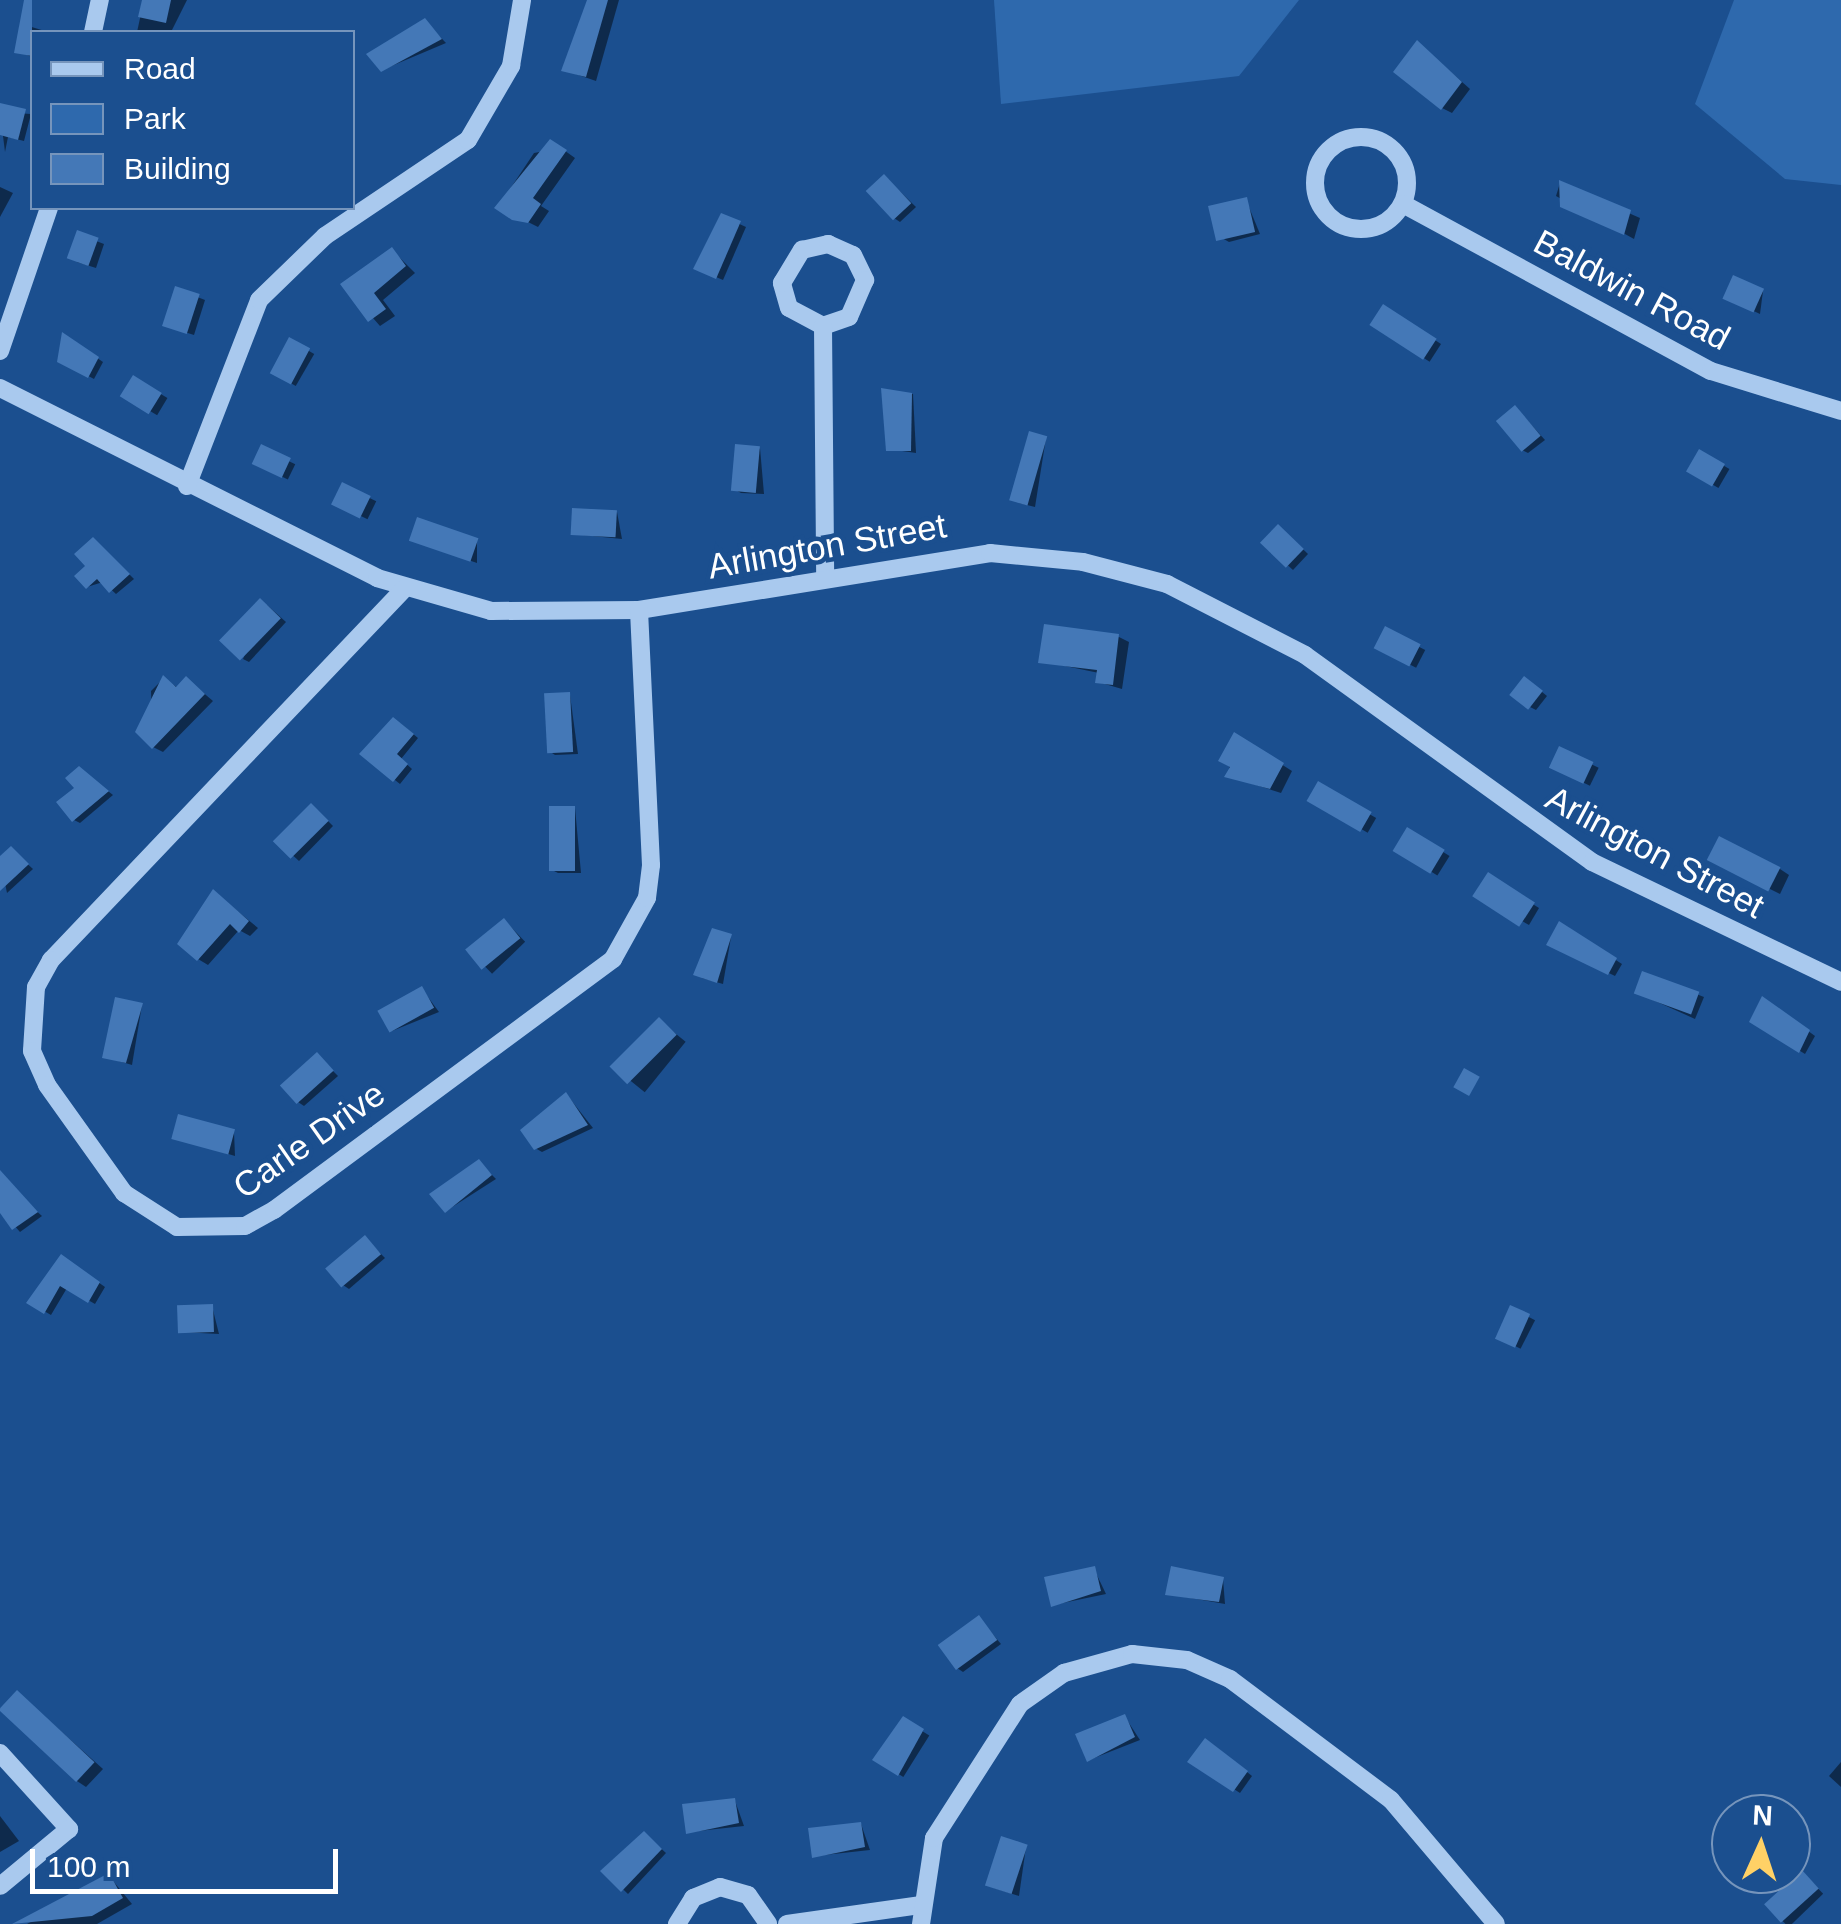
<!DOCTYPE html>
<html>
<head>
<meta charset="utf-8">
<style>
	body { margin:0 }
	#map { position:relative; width:1841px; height:1924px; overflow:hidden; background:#1b4f8f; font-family:Arial,sans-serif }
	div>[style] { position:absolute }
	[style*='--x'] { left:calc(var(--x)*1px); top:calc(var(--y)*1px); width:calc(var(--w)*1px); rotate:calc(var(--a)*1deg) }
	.green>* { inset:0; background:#2e69ad }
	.shadow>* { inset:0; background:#0007; transform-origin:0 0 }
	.building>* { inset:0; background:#4478b7; transform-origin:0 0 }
	.minor>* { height:18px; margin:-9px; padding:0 9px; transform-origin:9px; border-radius:9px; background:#a9c9ee }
	.minor>.ring { margin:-9px; padding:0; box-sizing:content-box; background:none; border:18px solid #a9c9ee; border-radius:50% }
	span { translate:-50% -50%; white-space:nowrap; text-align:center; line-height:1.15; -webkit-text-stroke:9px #1b4f8f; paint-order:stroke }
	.street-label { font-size:35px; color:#fff }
	.legend { position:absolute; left:30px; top:30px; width:325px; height:180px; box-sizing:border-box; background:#1b4f8f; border:2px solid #7695bc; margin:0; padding:12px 18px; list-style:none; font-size:30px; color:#fff }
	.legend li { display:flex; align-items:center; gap:20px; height:50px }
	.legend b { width:50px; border:2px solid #7695bc }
	.north { position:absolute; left:1711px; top:1794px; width:100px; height:100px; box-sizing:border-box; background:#1b4f8f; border:2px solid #7695bc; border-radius:50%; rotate:3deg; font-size:28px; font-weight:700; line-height:40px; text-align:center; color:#fff }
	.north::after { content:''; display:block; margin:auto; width:35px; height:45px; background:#ffd166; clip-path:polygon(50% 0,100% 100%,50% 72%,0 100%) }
	.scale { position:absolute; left:30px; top:1849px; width:308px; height:45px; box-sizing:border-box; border:5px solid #fff; border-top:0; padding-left:12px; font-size:30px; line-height:35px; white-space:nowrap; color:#fff; -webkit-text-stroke:8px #1b4f8f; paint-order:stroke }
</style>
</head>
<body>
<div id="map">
	<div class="green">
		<i style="clip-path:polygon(994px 0,1299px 0,1239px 76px,1001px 104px)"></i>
		<i style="clip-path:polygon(1734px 0,1841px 0,1841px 185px,1785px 179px,1695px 104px)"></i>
	</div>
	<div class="shadow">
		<i style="clip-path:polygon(144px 0,187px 0,171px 32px,137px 32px)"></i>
		<i style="clip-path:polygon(588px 0,619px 0,596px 81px,564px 70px)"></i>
		<i style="clip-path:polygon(425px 21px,446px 43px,382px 70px)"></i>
		<i style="clip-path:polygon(22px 24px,48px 32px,32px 32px,32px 57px,17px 51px)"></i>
		<i style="clip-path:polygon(1418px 43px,1470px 89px,1452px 113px,1442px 108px)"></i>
		<i style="clip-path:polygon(0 112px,31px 114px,24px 141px,8px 137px,5px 152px)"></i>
		<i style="clip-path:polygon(561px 148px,575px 158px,541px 206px,549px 211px,538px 227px,498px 207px,534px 153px)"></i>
		<i style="clip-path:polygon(885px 177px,916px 207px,900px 222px,894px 218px)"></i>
		<i style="clip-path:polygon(1560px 183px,1640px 218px,1634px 239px,1556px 196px)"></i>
		<i style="clip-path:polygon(0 187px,13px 193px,0 217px)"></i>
		<i style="clip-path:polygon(1246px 200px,1260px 234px,1229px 242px,1222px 238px)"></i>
		<i style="clip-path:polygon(722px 216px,746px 227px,723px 280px,702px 271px)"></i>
		<i style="clip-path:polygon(78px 234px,104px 244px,96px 268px,77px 262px)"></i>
		<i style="clip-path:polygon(392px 250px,415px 273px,383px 300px,395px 316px,380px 326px,344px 285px)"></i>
		<i style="clip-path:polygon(177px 289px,205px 300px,194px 335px,172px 328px)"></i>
		<i style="clip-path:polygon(1763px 291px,1760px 314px,1726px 298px)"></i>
		<i style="left:1384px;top:307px;width:68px;height:21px;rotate:33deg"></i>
		<i style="clip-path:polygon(63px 335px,103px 362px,94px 379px,60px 361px)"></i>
		<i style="left:290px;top:340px;width:28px;height:37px;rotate:30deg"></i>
		<i style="left:134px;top:378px;width:39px;height:20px;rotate:31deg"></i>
		<i style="clip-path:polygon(884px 390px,913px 394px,916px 453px,888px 449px)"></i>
		<i style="clip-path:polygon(1516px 408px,1545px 440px,1528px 453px,1522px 450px)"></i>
		<i style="clip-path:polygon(1046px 438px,1035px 507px,1019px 503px)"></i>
		<i style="left:262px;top:448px;width:37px;height:17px;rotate:26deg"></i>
		<i style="clip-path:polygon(760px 448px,764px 494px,741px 493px,734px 489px)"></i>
		<i style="left:1700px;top:452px;width:34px;height:22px;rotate:30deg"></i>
		<i style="left:343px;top:485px;width:37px;height:20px;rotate:26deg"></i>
		<i style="clip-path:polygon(617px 512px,622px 539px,573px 534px)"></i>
		<i style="clip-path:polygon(1284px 531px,1308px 554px,1293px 570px,1263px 543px)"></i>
		<i style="clip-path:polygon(477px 540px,477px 563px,418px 543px)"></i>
		<i style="clip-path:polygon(99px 544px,134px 579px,116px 594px,103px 582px,87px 587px)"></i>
		<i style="clip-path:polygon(267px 605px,286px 622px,249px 662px,243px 659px)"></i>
		<i style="left:1386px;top:630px;width:44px;height:20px;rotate:27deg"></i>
		<i style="clip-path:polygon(1119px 637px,1129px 642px,1122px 689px,1098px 682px,1099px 673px,1041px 661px)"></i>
		<i style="clip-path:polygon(164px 678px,178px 688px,187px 679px,213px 701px,163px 752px,153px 747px,151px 691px)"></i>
		<i style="clip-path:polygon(1531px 683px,1547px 696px,1536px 710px,1530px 707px)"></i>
		<i style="clip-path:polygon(570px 695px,578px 754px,555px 755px,549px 751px)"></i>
		<i style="clip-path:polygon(400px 723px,418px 738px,401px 759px,412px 769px,400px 784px,362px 754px)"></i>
		<i style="clip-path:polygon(1235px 735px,1292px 771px,1281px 793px,1228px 776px)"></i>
		<i style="left:1560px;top:749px;width:43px;height:20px;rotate:26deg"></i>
		<i style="clip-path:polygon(85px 773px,113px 795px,80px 823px,74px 820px)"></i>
		<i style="left:1319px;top:785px;width:66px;height:17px;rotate:30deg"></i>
		<i style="clip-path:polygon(575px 808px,581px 873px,558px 873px,552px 870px)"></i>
		<i style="clip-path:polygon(317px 810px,333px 826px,299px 861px,277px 841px)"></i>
		<i style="left:1408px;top:830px;width:49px;height:23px;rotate:32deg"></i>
		<i style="clip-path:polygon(11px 849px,33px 869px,7px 893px,0 859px)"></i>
		<i style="clip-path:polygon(1720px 864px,1780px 869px,1789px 875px,1780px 894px)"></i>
		<i style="clip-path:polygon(1489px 876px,1539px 908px,1529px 925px,1477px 896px)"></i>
		<i style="clip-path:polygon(214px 892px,258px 928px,250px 936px,239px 930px,208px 965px,198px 959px)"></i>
		<i style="left:505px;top:921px;width:29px;height:46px;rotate:46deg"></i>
		<i style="clip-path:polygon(1560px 924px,1622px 964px,1615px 976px,1549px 944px)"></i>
		<i style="clip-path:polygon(731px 937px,723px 984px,702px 978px)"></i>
		<i style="clip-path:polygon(1644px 974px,1704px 997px,1695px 1019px,1642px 995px)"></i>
		<i style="clip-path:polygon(422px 989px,439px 1012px,392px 1031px)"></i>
		<i style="clip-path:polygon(1768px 1002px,1815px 1036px,1805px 1054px,1752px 1021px)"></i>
		<i style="clip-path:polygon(142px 1005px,132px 1065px,105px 1057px)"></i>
		<i style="left:660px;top:1021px;width:33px;height:65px;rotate:39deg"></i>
		<i style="clip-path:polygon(317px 1055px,338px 1076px,304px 1106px,298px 1102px)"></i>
		<i style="clip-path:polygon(567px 1095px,593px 1128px,542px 1152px,535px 1148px)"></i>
		<i style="clip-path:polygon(234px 1132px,235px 1156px,175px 1138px)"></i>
		<i style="clip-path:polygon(479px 1162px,496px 1179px,446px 1211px)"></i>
		<i style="clip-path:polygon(0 1179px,42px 1216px,20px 1232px,0 1209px)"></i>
		<i style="clip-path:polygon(365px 1238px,385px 1258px,349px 1289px,343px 1285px)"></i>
		<i style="clip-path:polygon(68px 1261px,105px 1287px,95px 1304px,67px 1288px,51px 1315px,30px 1303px)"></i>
		<i style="clip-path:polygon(212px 1306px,219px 1334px,181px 1332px)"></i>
		<i style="left:1511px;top:1308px;width:27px;height:32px;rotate:27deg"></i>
		<i style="clip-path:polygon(1094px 1569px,1106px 1594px,1053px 1605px)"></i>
		<i style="clip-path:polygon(1223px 1579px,1225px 1604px,1168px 1594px)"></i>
		<i style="clip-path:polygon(979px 1618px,1001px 1644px,963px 1672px,957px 1668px)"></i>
		<i style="clip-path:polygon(18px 1693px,103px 1769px,86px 1787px,77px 1781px)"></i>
		<i style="clip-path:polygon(1125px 1717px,1140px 1740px,1089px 1760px)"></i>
		<i style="left:903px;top:1719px;width:31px;height:49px;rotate:32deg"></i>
		<i style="clip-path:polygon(1212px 1744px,1252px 1776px,1240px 1793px,1191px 1761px)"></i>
		<i style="clip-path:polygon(1841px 1762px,1841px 1787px,1829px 1776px)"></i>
		<i style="clip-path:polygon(735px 1801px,744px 1826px,689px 1832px)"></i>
		<i style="clip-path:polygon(0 1816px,19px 1841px,0 1852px)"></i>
		<i style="clip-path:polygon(861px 1824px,870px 1850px,815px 1856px)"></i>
		<i style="clip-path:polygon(645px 1834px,666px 1853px,628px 1894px,604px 1871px)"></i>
		<i style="clip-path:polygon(1026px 1847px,1019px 1896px,994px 1888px)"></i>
		<i style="left:1803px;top:1873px;width:29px;height:48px;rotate:46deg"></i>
		<i style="clip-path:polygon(109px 1876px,132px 1904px,97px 1924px,27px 1924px)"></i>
	</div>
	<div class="building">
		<i style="clip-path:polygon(24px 0,32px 0,32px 56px,14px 53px)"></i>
		<i style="clip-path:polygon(142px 0,171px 0,166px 23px,138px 17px)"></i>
		<i style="clip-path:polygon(587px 0,608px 0,586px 77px,561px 71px)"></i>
		<i style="clip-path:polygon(425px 18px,442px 39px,381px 72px,366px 54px)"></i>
		<i style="clip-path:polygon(1417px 40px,1462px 82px,1441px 110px,1393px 72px)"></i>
		<i style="clip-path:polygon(0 103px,26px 109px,18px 140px,0 135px)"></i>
		<i style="clip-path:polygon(550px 139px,567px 150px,533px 198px,541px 204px,528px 223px,512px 220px,494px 208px)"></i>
		<i style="left:884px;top:174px;width:40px;height:25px;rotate:47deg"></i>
		<i style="clip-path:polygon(1559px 180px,1631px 210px,1624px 235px,1560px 207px)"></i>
		<i style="left:1247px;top:197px;width:36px;height:40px;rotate:77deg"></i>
		<i style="clip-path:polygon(721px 213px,741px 221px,716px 279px,693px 269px)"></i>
		<i style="left:77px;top:230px;width:23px;height:30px;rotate:20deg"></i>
		<i style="clip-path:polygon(392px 247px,406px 266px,374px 293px,386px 309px,368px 322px,340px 284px)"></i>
		<i style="left:1733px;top:275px;width:34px;height:26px;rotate:24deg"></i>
		<i style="left:175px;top:286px;width:26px;height:42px;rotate:18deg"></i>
		<i style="left:1383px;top:304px;width:64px;height:25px;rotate:33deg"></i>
		<i style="clip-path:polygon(62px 332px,99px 357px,88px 378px,57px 362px)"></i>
		<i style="left:289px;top:337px;width:24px;height:41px;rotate:28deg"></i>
		<i style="left:133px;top:375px;width:34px;height:25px;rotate:32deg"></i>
		<i style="clip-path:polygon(881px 388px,912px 393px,911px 451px,886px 451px)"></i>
		<i style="left:1515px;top:405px;width:40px;height:25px;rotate:50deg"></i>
		<i style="left:1029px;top:431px;width:19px;height:72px;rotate:16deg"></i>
		<i style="left:261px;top:444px;width:33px;height:22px;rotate:25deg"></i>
		<i style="left:735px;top:444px;width:25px;height:47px;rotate:5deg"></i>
		<i style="left:1699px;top:449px;width:30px;height:26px;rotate:30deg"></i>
		<i style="left:342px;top:482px;width:32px;height:25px;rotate:26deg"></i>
		<i style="left:572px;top:508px;width:45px;height:27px;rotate:3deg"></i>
		<i style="left:417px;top:517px;width:65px;height:25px;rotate:19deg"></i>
		<i style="left:1278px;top:524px;width:36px;height:26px;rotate:44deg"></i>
		<i style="clip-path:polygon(93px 537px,130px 574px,109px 593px,97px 579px,86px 589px,74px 576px,85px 566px,74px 554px)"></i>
		<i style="left:260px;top:598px;width:29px;height:59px;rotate:44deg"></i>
		<i style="clip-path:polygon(1044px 624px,1119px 634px,1113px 685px,1095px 683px,1097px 670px,1038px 663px)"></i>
		<i style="left:1385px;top:626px;width:40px;height:25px;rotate:27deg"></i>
		<i style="clip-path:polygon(163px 675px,176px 687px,186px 676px,205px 694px,152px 749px,135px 732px)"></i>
		<i style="left:1524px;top:676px;width:24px;height:24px;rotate:38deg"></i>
		<i style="left:570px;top:692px;width:60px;height:26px;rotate:87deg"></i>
		<i style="clip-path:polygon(393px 717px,414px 734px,397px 754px,408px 764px,393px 782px,359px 754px)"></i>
		<i style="clip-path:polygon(1234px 732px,1284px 763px,1270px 789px,1224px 777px,1230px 767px,1218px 761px)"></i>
		<i style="left:1559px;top:746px;width:38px;height:24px;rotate:25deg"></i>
		<i style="clip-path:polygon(79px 766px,109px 791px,72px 822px,56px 802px,74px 788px,65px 778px)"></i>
		<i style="left:1318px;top:781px;width:62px;height:23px;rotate:30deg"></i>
		<i style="left:311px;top:803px;width:25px;height:54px;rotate:45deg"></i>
		<i style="left:549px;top:806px;width:26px;height:65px"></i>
		<i style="left:1407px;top:827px;width:44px;height:28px;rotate:31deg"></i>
		<i style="left:1719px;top:836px;width:69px;height:27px;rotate:27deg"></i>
		<i style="clip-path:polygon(11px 846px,29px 864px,0 891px,0 856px)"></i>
		<i style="left:1488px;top:872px;width:56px;height:29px;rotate:33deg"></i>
		<i style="clip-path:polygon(213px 889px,249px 921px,239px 933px,230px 924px,197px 961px,177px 944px)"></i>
		<i style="left:504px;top:918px;width:26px;height:50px;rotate:51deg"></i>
		<i style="clip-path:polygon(1559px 921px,1617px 958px,1608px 975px,1546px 945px)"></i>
		<i style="clip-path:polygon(712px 928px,732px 934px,717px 983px,693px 975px)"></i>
		<i style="left:1642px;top:971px;width:61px;height:24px;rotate:20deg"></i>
		<i style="left:422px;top:986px;width:25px;height:51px;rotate:61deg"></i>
		<i style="clip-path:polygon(1762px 996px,1810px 1030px,1799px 1053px,1749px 1022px)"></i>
		<i style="clip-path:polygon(115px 997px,143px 1003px,126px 1063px,102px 1058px)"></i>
		<i style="left:659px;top:1017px;width:25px;height:70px;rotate:45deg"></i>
		<i style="left:317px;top:1052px;width:25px;height:50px;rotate:48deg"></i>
		<i style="left:1464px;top:1068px;width:18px;height:22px;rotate:29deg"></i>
		<i style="clip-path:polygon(566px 1092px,588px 1125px,534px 1150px,520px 1130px)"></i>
		<i style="left:178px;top:1114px;width:59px;height:26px;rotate:15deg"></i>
		<i style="clip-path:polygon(479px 1159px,492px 1175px,445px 1213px,429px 1194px)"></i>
		<i style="clip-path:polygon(0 1170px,38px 1212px,12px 1230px,0 1213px)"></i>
		<i style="left:365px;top:1235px;width:25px;height:52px;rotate:50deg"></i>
		<i style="clip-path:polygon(61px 1254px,100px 1282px,88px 1303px,60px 1286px,44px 1314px,26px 1303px)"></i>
		<i style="left:213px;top:1304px;width:28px;height:36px;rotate:88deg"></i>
		<i style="left:1510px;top:1305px;width:22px;height:37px;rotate:24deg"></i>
		<i style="clip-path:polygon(1095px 1566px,1101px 1591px,1051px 1607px,1044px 1577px)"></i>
		<i style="clip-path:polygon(1171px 1566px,1224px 1577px,1219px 1602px,1165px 1595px)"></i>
		<i style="left:979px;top:1615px;width:31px;height:51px;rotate:54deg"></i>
		<i style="left:17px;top:1690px;width:106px;height:27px;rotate:43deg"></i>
		<i style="clip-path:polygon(1125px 1714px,1135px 1737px,1087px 1762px,1075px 1734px)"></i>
		<i style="clip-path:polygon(903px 1716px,924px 1729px,898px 1776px,872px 1760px)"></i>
		<i style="clip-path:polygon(1205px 1738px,1248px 1771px,1233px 1792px,1187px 1762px)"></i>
		<i style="clip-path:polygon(735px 1798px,739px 1823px,686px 1834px,682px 1804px)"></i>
		<i style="clip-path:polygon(861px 1822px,865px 1847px,812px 1858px,808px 1828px)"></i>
		<i style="clip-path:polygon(644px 1831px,662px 1849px,621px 1892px,600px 1871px)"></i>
		<i style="left:1001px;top:1836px;width:28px;height:52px;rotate:18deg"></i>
		<i style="left:1802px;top:1870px;width:25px;height:51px;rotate:48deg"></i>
		<i style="clip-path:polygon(109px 1873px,123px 1898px,92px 1916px,12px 1924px)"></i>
	</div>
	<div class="minor">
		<i style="--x:93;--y:32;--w:33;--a:-78"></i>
		<i class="ring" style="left:1315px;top:137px;width:74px;height:74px"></i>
		<i style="--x:1403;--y:204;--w:350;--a:28.5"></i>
		<i style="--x:1711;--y:371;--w:136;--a:17.1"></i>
		<i style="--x:823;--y:326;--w:38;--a:-152"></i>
		<i style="--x:789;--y:308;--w:26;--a:-106"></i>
		<i style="--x:782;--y:283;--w:39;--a:-59"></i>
		<i style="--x:802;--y:250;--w:27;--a:-13"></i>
		<i style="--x:828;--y:244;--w:27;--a:24"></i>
		<i style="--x:853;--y:255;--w:28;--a:64"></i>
		<i style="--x:865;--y:280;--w:40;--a:113.4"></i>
		<i style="--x:849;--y:317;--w:28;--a:161"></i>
		<i style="--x:823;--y:326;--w:247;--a:89.5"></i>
		<i style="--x:0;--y:351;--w:151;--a:-71.1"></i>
		<i style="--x:0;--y:388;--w:422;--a:26.7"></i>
		<i style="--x:377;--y:578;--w:119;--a:16.1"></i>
		<i style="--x:491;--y:611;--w:148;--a:-0.4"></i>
		<i style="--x:639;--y:610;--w:356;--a:-9.2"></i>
		<i style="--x:990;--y:553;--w:93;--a:5.5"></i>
		<i style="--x:1083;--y:562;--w:87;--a:14.7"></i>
		<i style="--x:1167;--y:584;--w:155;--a:27.2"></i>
		<i style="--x:1305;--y:655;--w:354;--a:35.8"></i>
		<i style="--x:1592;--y:862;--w:276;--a:25.7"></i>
		<i style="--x:187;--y:486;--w:199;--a:-68.8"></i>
		<i style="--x:259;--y:300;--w:92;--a:-44.1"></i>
		<i style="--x:325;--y:236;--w:172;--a:-33.9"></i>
		<i style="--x:468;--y:140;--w:86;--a:-59.8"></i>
		<i style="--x:511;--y:66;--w:67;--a:-80.5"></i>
		<i style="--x:405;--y:588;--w:514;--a:133.58"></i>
		<i style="--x:51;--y:960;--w:31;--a:119"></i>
		<i style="--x:36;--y:987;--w:64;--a:93.6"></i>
		<i style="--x:32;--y:1051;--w:37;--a:66"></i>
		<i style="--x:47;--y:1085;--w:133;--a:54.5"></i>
		<i style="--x:124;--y:1193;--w:63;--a:32.7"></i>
		<i style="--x:177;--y:1227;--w:68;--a:-0.8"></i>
		<i style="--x:245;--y:1226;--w:33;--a:-29"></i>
		<i style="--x:274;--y:1210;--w:422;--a:-36.5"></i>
		<i style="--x:613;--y:959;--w:70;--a:-60.9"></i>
		<i style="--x:647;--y:898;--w:33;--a:-83"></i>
		<i style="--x:651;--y:865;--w:255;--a:-92.7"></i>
		<i style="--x:0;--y:1753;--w:103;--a:47.8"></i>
		<i style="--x:69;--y:1829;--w:89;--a:140.4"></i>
		<i style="--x:677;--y:1924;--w:31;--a:-58"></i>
		<i style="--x:693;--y:1898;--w:29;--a:-22"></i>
		<i style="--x:720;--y:1887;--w:29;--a:16"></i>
		<i style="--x:748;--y:1895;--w:35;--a:55"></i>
		<i style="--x:787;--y:1924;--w:134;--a:-8.1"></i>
		<i style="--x:921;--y:1924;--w:87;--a:-81.4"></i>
		<i style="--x:934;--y:1838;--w:159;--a:-57.3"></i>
		<i style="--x:1020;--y:1704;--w:54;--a:-35.2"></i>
		<i style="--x:1064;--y:1673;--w:71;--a:-15.6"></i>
		<i style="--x:1132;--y:1654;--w:55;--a:6.2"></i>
		<i style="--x:1187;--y:1660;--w:47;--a:23.8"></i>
		<i style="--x:1230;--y:1679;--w:201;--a:36.9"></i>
		<i style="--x:1391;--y:1800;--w:162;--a:49.7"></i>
	</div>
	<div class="street-label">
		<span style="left:1632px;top:290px;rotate:28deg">Baldwin Road</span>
		<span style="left:827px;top:546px;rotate:-10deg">Arlington Street</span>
		<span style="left:1655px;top:852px;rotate:28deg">Arlington Street</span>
		<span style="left:309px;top:1140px;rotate:-35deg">Carle Drive</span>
	</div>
	<ul class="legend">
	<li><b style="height:12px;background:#a9c9ee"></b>Road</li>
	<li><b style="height:28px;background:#2e69ad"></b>Park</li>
	<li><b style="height:28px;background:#4478b7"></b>Building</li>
	</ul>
	<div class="north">N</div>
	<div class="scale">100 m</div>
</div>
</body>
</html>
